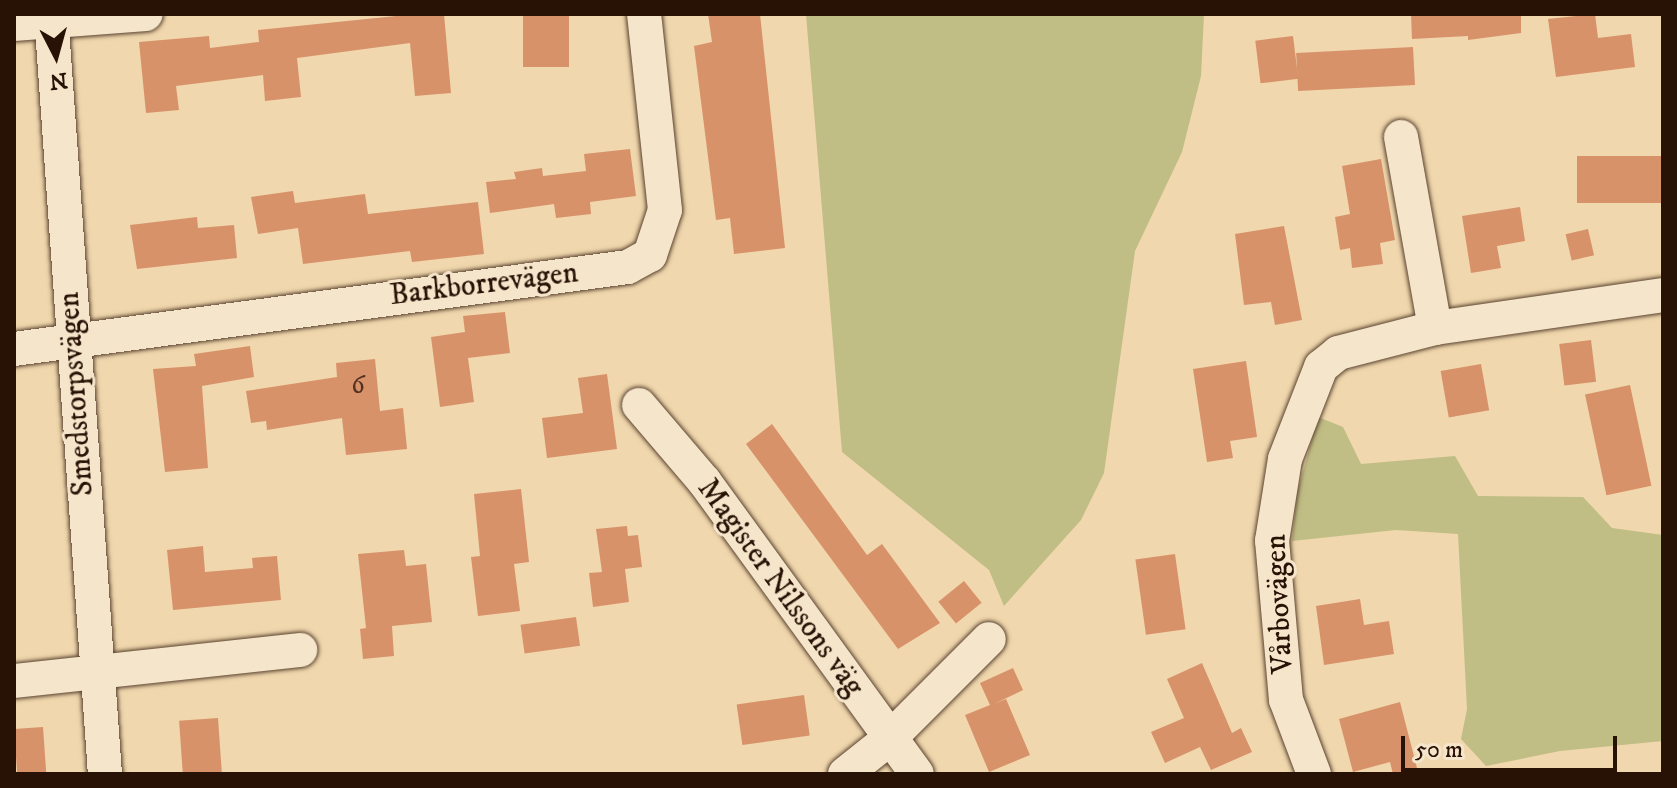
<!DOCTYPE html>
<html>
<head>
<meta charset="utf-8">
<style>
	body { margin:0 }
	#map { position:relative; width:1677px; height:788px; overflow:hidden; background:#f0d7ad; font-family:"IM FELL DW Pica",serif }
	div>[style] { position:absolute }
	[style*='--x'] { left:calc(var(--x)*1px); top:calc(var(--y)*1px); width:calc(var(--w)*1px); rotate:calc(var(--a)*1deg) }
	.green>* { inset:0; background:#c0bd85 }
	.building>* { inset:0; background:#d8926a; transform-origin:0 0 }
	.roads { filter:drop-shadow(0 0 2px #5a4330) drop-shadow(0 0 2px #5a4330) }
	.street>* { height:34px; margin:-17px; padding:0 17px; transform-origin:17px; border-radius:17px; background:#f5e5ca }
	span { translate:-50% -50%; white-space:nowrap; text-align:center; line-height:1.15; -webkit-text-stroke:6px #f5e5ca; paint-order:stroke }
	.number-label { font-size:26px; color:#54321f }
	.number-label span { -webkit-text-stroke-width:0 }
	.street-label { font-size:30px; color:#281206 }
	.frame { position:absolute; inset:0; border:16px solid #281206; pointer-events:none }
	.north { position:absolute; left:16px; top:16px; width:80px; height:80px; -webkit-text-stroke:6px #f5e5ca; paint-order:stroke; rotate:174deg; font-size:22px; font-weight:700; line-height:32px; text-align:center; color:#281206 }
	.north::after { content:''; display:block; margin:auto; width:28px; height:36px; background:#281206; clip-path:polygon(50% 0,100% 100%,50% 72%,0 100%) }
	.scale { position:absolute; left:1401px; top:736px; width:216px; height:36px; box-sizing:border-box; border:4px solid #281206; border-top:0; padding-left:10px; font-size:24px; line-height:28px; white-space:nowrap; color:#281206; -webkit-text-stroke:6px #f5e5ca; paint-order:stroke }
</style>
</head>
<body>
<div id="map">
	<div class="green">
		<i style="clip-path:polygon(806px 14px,1204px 14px,1201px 76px,1182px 152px,1135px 251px,1104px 473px,1081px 520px,1004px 606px,989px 570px,842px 452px)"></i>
		<i style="clip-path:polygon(1318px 417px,1343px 427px,1361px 464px,1455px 456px,1478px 496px,1583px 497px,1612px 528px,1663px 535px,1663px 741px,1560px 751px,1486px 766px,1461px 739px,1467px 709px,1458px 534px,1396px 530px,1292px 541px,1297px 494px)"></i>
	</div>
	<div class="building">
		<i style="clip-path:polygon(416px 14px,444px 14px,451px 93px,415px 96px,410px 43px,297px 58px,301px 97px,265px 101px,263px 75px,176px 86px,179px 110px,146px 113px,139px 42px,209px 36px,210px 48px,259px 42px,258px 30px)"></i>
		<i style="left:523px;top:14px;width:46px;height:53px"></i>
		<i style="clip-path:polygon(708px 14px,760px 14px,785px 248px,734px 254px,730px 218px,716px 220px,694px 46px,712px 42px)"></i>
		<i style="clip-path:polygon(1411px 14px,1521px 14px,1521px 33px,1468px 40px,1468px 36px,1412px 39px)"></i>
		<i style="clip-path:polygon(1595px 14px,1598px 38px,1631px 34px,1635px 67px,1556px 77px,1548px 19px)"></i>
		<i style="left:1293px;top:36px;width:43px;height:38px;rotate:83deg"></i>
		<i style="left:1413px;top:47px;width:38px;height:117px;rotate:87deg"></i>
		<i style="clip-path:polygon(630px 149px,636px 196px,590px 202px,591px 214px,556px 218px,554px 204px,490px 213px,486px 182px,516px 179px,514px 172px,542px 168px,543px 176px,586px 171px,584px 154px)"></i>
		<i style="left:1663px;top:156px;width:47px;height:86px;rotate:90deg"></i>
		<i style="clip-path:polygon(1381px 159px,1395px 240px,1380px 243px,1383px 264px,1352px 268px,1350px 248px,1340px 250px,1335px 217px,1350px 214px,1342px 166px)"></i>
		<i style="clip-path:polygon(293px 191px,295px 203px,365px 194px,368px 214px,478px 202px,484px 254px,412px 262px,410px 251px,303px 264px,298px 228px,258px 234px,251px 197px)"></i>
		<i style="clip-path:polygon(1520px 207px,1525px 241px,1497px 246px,1501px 268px,1471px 273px,1462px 216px)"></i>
		<i style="clip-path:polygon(197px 217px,198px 228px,234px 225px,237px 258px,137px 269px,130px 225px)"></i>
		<i style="clip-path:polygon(1284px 226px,1302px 320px,1275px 325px,1271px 302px,1244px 305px,1235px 234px)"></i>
		<i style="left:1588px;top:229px;width:27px;height:23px;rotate:77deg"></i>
		<i style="clip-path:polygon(505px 312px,510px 353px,468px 358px,474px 402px,440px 407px,431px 337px,465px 332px,463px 316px)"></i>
		<i style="left:1591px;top:340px;width:42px;height:32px;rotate:83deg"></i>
		<i style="clip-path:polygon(250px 346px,254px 377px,202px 386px,208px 468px,165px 472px,153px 369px,196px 366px,194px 354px)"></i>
		<i style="clip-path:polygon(375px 359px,380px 411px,403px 408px,407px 449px,346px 455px,342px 418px,267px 430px,266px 421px,251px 423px,246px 391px,337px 377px,336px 363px)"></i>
		<i style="clip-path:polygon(1246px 361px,1257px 437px,1230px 441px,1233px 458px,1207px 462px,1193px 369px)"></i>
		<i style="left:1481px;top:364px;width:47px;height:41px;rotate:80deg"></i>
		<i style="clip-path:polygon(607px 374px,617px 449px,547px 458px,542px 418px,583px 413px,578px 378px)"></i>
		<i style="left:1630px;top:385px;width:103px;height:46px;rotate:78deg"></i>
		<i style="clip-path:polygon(772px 424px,867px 555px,882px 544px,940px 623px,898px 649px,746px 444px)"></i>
		<i style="clip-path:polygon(521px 489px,529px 562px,514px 564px,520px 611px,478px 616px,471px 557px,480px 556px,474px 494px)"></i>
		<i style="clip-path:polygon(627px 526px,628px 536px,638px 535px,642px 567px,625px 569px,629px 602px,593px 607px,589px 573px,602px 572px,596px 529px)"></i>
		<i style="clip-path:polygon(203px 546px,205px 572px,253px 568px,252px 558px,277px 556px,281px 600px,173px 610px,167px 550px)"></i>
		<i style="clip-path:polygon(404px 550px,406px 566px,426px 564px,432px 622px,392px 626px,394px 656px,363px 659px,360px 629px,366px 628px,358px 554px)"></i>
		<i style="left:1175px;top:554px;width:76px;height:40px;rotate:82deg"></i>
		<i style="left:964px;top:581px;width:28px;height:33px;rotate:51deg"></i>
		<i style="clip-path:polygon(1360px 599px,1364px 625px,1389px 621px,1394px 654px,1324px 665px,1316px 606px)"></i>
		<i style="left:576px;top:617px;width:29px;height:56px;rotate:82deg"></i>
		<i style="clip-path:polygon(1202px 663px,1232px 733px,1241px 728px,1252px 752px,1211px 770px,1200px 747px,1165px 763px,1151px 732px,1184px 718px,1167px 679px)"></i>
		<i style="clip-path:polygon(1013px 668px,1023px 690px,994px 704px,1006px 699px,1030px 755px,989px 772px,965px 715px,990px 705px,980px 683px)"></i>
		<i style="left:804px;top:695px;width:41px;height:68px;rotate:82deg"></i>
		<i style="clip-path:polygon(1400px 702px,1417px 768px,1393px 774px,1390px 762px,1353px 772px,1339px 719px)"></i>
		<i style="left:218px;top:718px;width:56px;height:39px;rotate:86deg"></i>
		<i style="left:43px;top:727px;width:47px;height:29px;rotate:86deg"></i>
	</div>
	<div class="roads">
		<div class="street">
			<i style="--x:51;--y:14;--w:762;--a:85.94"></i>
			<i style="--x:14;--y:24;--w:132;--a:-4.3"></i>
			<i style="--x:1401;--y:137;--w:194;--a:79.9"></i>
			<i style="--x:14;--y:349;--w:619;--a:-7.61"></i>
			<i style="--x:628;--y:267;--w:25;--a:-29"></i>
			<i style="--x:650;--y:255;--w:47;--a:-71.6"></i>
			<i style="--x:665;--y:210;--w:197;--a:-96.1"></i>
			<i style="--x:639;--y:405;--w:100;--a:49.5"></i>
			<i style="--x:704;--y:481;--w:362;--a:54"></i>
			<i style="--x:14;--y:681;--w:288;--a:-6.2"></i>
			<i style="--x:845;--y:774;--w:56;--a:-38.5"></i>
			<i style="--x:889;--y:739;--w:141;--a:-45"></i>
			<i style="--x:1314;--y:774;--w:79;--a:-110.7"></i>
			<i style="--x:1286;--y:700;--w:160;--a:-95"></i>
			<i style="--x:1272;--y:541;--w:83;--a:-81"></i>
			<i style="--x:1285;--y:459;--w:99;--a:-68.6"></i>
			<i style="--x:1321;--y:367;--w:22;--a:-39"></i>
			<i style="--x:1338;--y:353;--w:100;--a:-14.5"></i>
			<i style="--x:1435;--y:328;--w:230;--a:-8.2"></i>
		</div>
	</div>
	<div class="number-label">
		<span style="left:358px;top:386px">6</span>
	</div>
	<div class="street-label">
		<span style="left:484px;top:285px;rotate:-7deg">Barkborrevägen</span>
		<span style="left:77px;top:394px;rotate:-94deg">Smedstorpsvägen</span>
		<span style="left:780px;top:588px;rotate:54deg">Magister Nilssons väg</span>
		<span style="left:1280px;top:604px;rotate:-93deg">Vårbovägen</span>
	</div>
	<div class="frame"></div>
	<div class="north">N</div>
	<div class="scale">50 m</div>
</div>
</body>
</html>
